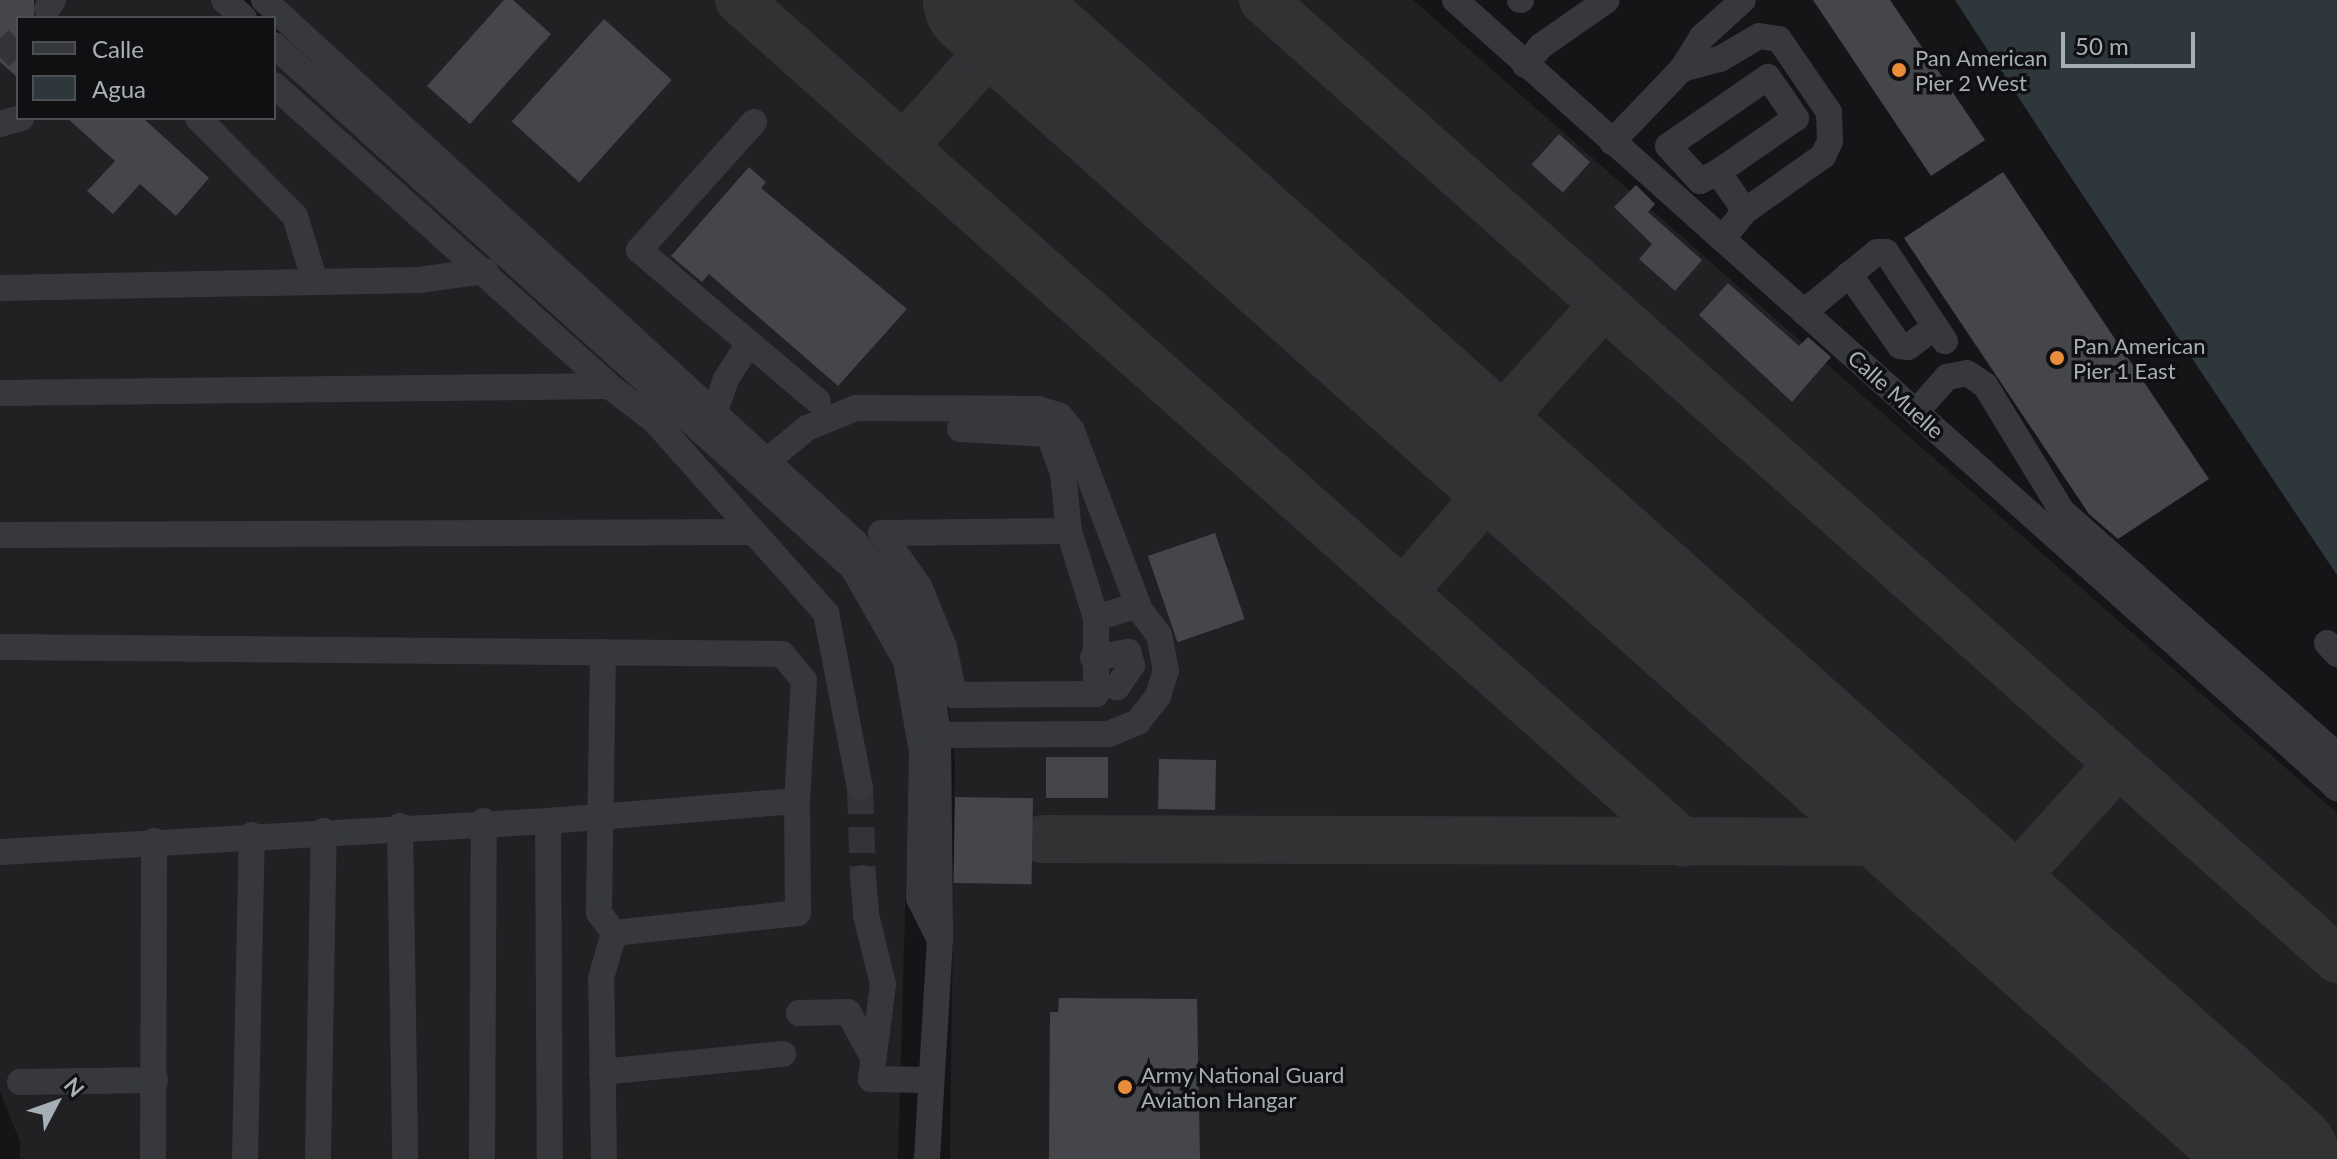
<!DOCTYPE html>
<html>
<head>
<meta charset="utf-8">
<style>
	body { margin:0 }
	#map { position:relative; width:2337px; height:1159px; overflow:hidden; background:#151517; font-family:Lato,sans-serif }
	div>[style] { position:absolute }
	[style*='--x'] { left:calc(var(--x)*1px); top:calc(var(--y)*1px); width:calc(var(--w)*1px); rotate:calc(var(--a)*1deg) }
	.built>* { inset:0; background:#212124 }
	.water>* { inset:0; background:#2e383c }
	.pier>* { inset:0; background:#151517 }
	.taxiway>* { height:48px; margin:-24px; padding:0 24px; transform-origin:24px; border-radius:24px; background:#303234 }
	.runway>* { height:120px; margin:-60px; padding:0 60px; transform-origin:60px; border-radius:60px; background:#303234 }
	.building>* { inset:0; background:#44464a; transform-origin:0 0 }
	.minor-tunnel>* { height:26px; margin-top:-13px; transform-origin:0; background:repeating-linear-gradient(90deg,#323437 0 26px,transparent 0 39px) }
	.minor>* { height:26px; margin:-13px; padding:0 13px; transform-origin:13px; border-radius:13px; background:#36383b }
	.dots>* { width:22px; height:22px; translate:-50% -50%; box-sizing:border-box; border:4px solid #101012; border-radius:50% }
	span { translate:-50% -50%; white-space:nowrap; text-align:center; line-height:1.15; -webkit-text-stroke:7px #101012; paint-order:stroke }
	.poi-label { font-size:22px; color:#a7afb6 }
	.left { translate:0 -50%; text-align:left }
	.street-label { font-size:22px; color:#a7afb6 }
	.legend { position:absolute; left:16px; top:16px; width:260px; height:104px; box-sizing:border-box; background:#101012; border:2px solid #4c5054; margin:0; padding:10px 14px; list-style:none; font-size:24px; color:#a7afb6 }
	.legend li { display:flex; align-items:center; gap:16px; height:40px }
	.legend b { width:40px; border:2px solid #4c5054 }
	.north { position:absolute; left:16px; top:1063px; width:80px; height:80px; -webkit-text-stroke:6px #101012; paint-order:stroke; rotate:49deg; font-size:22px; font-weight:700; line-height:32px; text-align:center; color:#a7afb6 }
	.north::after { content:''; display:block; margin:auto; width:28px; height:36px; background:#a7afb6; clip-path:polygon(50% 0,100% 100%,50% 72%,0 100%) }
	.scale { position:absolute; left:2061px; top:32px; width:134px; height:36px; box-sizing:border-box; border:4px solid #a7afb6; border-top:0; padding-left:10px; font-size:24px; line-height:28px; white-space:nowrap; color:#a7afb6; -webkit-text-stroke:6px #101012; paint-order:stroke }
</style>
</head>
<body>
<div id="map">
	<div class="built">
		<i style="clip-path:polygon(0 0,212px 0,229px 18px,18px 18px,18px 118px,274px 118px,274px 59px,846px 576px,891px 646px,910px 735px,898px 1159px,20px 1159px,20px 1142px,0 1091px)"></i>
		<i style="clip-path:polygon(271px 0,1413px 0,2337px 813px,2337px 1159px,950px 1159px,955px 762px,947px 694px,879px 549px)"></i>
	</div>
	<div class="water">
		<i style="clip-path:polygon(1955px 0,2337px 0,2337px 575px,2064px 167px)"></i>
	</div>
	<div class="pier">
		<i style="clip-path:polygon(1951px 0,2291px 510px,2060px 169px)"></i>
	</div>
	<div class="taxiway">
		<i style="--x:739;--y:0;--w:1266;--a:41.73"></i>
		<i style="--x:1263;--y:0;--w:1440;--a:41.76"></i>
		<i style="--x:903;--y:147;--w:163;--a:-48"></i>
		<i style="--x:1479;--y:443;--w:187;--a:-48"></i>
		<i style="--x:1403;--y:592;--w:162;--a:-49"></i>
		<i style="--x:1043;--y:839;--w:882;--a:0.19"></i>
		<i style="--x:1993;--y:902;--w:186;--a:-47.8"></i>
	</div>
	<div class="runway">
		<i style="--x:983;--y:0;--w:1739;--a:41.78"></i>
	</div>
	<div class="building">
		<i style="clip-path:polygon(0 0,34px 0,34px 18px,18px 18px,18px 78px,0 62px)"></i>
		<i style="clip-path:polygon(504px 0,513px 0,551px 34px,470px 124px,427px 86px)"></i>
		<i style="clip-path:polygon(1813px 0,1890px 0,1985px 140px,1931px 176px)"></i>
		<i style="left:604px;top:19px;width:91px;height:138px;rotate:42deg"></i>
		<i style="clip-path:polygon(67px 118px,143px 118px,209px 178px,176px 216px,140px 184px,113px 214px,87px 191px,115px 161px)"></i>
		<i style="left:1559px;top:134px;width:42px;height:41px;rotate:42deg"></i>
		<i style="clip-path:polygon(749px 167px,766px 182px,761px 188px,907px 309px,838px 386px,709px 274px,702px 282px,671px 256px)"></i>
		<i style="clip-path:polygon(2003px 172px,2209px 479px,2118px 539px,2089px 514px,1904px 238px)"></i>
		<i style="clip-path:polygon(1636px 185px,1655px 204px,1648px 212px,1702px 260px,1675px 291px,1639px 259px,1652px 244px,1614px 207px)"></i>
		<i style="clip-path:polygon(1728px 283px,1799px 346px,1808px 337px,1831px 357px,1792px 402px,1699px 315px)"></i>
		<i style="left:1215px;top:533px;width:91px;height:71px;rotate:71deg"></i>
		<i style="left:1046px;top:757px;width:62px;height:41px"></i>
		<i style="left:1159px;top:759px;width:57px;height:50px;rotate:1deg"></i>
		<i style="left:955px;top:797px;width:78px;height:86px;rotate:1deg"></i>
		<i style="clip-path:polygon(1059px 998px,1197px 999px,1200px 1159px,1049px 1159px,1050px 1012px,1058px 1012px)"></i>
	</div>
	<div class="minor-tunnel">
		<i style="--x:0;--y:57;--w:25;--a:-45"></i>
		<i style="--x:860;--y:788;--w:90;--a:88.1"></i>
	</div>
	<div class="minor">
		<i style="--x:224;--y:0;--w:27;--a:42"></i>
		<i style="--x:264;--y:0;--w:802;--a:42.52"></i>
		<i style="--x:855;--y:542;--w:68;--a:52.8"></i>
		<i style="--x:896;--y:596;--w:80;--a:65.7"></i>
		<i style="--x:929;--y:669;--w:67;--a:82.2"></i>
		<i style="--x:938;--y:735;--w:204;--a:89.4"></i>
		<i style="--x:940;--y:939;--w:220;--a:93.4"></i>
		<i style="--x:1455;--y:0;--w:1183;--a:41.78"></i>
		<i style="--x:1520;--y:0;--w:1;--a:0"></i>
		<i style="--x:47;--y:9;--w:11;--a:-56"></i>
		<i style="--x:274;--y:45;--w:780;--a:42.09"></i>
		<i style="--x:853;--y:568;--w:107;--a:60.3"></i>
		<i style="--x:906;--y:661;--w:92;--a:80"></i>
		<i style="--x:922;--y:752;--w:146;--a:91.2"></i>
		<i style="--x:919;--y:898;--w:42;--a:63.4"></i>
		<i style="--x:1525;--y:65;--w:25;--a:-50"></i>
		<i style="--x:1541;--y:46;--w:80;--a:-34.9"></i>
		<i style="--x:1682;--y:69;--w:38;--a:-58"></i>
		<i style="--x:1702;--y:37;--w:55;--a:-42.1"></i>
		<i style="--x:274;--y:85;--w:450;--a:41.9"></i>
		<i style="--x:609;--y:386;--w:56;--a:37.1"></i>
		<i style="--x:654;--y:420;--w:259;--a:48.3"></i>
		<i style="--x:826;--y:613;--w:178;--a:79"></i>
		<i style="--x:198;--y:118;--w:138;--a:45.3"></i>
		<i style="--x:295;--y:216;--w:69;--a:73.1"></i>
		<i style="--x:754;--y:122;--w:172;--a:131.9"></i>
		<i style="--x:639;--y:250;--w:234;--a:40.2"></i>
		<i style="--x:0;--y:124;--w:22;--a:-16"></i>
		<i style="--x:1612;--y:142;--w:101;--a:-46.2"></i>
		<i style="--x:1682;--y:69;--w:39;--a:-15"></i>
		<i style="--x:1720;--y:59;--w:45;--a:-30.5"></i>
		<i style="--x:1759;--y:36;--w:20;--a:9"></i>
		<i style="--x:1779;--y:39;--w:88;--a:55.6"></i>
		<i style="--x:1829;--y:112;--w:29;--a:88"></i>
		<i style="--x:1830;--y:141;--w:17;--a:115"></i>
		<i style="--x:1823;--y:156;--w:95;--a:144.8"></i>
		<i style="--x:1745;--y:211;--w:36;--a:129"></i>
		<i style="--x:1718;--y:172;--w:20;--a:153"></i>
		<i style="--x:1700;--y:181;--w:47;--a:-132.4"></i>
		<i style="--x:1668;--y:146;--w:121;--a:-34.6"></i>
		<i style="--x:1768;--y:77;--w:50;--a:55.7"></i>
		<i style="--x:1796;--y:118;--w:95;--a:145.3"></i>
		<i style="--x:1718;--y:172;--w:47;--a:55.3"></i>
		<i style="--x:1849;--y:274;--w:88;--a:54.7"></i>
		<i style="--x:1900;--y:346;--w:8;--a:7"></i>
		<i style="--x:1908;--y:347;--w:34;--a:-37"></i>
		<i style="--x:0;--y:288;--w:419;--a:-1.1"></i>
		<i style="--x:419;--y:280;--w:67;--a:-7.8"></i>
		<i style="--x:1804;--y:312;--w:94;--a:-39.4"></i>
		<i style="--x:1877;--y:252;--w:9;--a:0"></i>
		<i style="--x:1886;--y:252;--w:107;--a:56.5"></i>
		<i style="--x:0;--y:393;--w:609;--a:-0.66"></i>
		<i style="--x:715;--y:411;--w:34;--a:-71"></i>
		<i style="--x:726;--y:379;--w:43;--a:-57.4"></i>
		<i style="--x:1916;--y:412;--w:47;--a:-48.5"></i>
		<i style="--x:1947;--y:377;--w:20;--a:-11"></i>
		<i style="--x:1967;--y:373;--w:22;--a:34"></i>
		<i style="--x:1985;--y:385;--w:148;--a:58.6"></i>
		<i style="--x:2062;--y:511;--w:366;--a:41.6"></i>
		<i style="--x:2336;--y:754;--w:33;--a:92"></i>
		<i style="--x:960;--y:429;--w:89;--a:3.2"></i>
		<i style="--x:1049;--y:434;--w:42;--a:70.7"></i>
		<i style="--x:1063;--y:474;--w:57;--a:84"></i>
		<i style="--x:1069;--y:531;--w:91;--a:72.8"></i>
		<i style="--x:1096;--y:618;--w:44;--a:-17.2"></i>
		<i style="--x:767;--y:461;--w:52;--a:-39.5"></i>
		<i style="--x:807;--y:428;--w:53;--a:-22.2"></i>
		<i style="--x:856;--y:408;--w:183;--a:0.3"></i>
		<i style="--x:1039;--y:409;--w:22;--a:18"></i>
		<i style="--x:1060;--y:416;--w:19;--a:51"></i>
		<i style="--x:1072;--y:431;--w:191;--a:69.2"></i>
		<i style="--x:1140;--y:610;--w:31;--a:53"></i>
		<i style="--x:1159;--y:635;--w:36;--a:79"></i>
		<i style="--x:1166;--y:670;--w:27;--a:107"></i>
		<i style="--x:1158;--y:696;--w:33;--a:128"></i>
		<i style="--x:1138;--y:722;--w:31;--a:158"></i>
		<i style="--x:1109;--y:734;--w:171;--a:179.7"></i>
		<i style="--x:881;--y:533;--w:65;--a:54.4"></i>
		<i style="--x:919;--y:586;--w:66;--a:67.7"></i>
		<i style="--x:944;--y:647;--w:49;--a:78.2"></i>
		<i style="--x:954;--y:695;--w:142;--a:-0.4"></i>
		<i style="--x:1096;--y:694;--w:76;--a:-90"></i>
		<i style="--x:881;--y:533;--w:188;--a:-0.6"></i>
		<i style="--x:0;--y:535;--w:753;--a:-0.23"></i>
		<i style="--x:2327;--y:643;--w:15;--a:48"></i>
		<i style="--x:0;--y:647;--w:782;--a:0.51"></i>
		<i style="--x:782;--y:654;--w:34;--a:50"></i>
		<i style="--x:804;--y:680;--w:121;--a:93.3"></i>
		<i style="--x:797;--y:801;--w:250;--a:175.4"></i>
		<i style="--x:548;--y:821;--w:549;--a:176.76"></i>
		<i style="--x:603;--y:652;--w:261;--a:90.9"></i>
		<i style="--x:599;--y:913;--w:25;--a:53"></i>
		<i style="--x:614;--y:933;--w:185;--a:-6.2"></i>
		<i style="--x:798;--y:913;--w:112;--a:-90.5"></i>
		<i style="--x:1093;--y:658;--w:36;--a:-10"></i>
		<i style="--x:1128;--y:652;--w:14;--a:73"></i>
		<i style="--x:1132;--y:665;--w:27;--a:124"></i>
		<i style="--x:548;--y:821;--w:338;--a:89.7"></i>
		<i style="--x:400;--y:826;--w:333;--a:89.1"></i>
		<i style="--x:863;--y:878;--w:37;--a:85"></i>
		<i style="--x:866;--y:915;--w:71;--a:76.2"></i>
		<i style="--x:883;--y:984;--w:96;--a:97.2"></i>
		<i style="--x:871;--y:1079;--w:58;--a:1"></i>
		<i style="--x:799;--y:1013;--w:49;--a:-1.2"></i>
		<i style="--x:848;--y:1012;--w:51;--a:60.9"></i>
		<i style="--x:602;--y:1072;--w:182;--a:-5.7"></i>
		<i style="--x:20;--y:1082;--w:135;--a:-0.8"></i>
		<i style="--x:153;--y:1159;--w:318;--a:-89.8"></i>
		<i style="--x:245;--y:1159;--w:324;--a:-88.8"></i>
		<i style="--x:318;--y:1159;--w:328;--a:-89"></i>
		<i style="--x:482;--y:1159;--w:338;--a:-89.7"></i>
		<i style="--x:604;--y:1159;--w:181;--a:-90.9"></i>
		<i style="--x:601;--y:978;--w:47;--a:-73.9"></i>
	</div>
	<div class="dots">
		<i style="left:1899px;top:70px;background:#e98d3a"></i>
		<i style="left:2057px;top:358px;background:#e98d3a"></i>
		<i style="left:1125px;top:1087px;background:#e98d3a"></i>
	</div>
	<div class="poi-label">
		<span class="left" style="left:1915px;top:70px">Pan American<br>Pier 2 West</span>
		<span class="left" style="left:2073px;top:358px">Pan American<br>Pier 1 East</span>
		<span class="left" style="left:1141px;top:1087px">Army National Guard<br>Aviation Hangar</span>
	</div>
	<div class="street-label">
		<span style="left:1896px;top:394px;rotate:42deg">Calle Muelle</span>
	</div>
	<ul class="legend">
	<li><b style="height:10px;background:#36383b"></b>Calle</li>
	<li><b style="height:22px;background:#2e383c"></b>Agua</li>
	</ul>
	<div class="north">N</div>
	<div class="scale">50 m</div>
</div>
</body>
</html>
